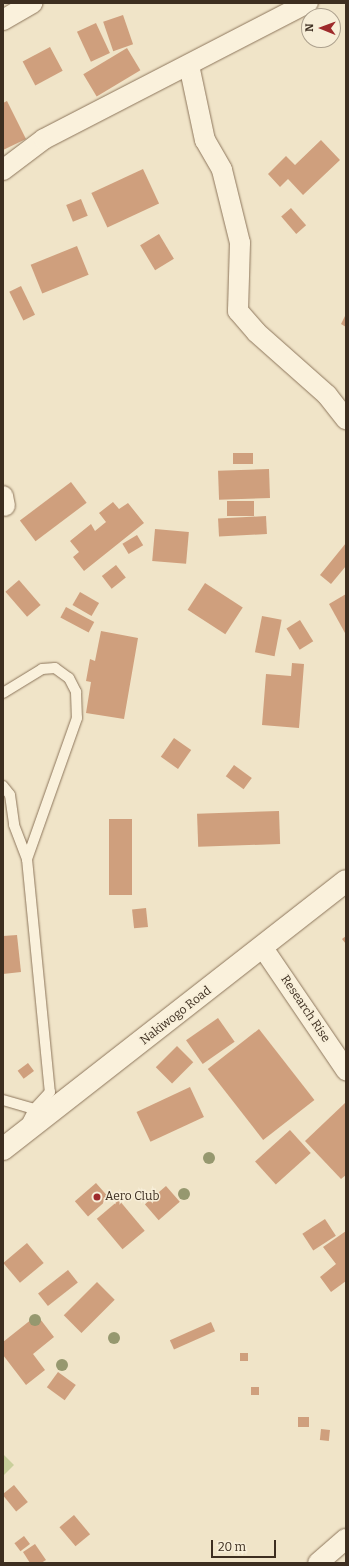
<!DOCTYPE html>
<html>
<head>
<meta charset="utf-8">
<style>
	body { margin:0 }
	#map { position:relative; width:349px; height:1566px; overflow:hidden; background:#f0e4c8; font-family:Bitter,serif }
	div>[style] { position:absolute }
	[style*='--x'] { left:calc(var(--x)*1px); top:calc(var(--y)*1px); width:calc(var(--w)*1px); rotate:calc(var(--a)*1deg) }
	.green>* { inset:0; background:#c9cf9b }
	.building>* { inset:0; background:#cf9f7d; transform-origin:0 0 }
	.roads { filter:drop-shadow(0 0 1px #8d765c) drop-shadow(0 0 1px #8d765c) }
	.service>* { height:10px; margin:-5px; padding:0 5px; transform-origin:5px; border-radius:5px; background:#faf1dc }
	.minor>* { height:20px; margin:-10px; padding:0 10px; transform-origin:10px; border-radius:10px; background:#faf1dc }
	.tertiary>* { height:22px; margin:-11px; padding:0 11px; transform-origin:11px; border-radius:11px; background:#faf1dc }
	.trees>* { width:12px; height:12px; margin:-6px; border-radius:50%; background:#96986f }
	.dots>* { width:11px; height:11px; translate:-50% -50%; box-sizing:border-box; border:2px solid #f7eed8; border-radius:50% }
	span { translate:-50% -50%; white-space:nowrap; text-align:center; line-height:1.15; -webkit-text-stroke:3px #f7eed8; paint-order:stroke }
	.street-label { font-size:12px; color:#3d2e20 }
	.poi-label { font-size:12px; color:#3d2e20 }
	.left { translate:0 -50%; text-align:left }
	.frame { position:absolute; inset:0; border:4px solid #3d2e20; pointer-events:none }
	.north { position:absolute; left:301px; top:8px; width:40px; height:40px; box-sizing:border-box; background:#f7eed8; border:1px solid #ada18e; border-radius:50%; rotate:271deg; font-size:11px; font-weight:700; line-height:16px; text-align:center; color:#3d2e20 }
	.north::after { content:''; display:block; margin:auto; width:14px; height:18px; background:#9e2a2b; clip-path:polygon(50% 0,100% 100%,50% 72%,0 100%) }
	.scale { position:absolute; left:211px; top:1540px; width:65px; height:18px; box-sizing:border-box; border:2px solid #3d2e20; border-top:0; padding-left:5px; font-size:12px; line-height:14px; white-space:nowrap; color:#3d2e20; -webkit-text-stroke:3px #f7eed8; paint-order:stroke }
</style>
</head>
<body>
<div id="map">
	<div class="green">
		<i style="clip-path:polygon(3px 1454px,14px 1465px,3px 1476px)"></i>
	</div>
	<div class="building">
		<i style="left:123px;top:15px;width:31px;height:21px;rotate:71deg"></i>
		<i style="left:96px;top:23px;width:33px;height:21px;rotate:65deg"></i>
		<i style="left:50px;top:47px;width:27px;height:31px;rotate:62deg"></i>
		<i style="left:127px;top:48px;width:26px;height:51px;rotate:59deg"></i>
		<i style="clip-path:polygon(7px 101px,26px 139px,3px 150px,3px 103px)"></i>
		<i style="clip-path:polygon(321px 140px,340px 160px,303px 195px,288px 179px,280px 187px,268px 174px,286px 156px,295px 165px)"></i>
		<i style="left:143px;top:169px;width:38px;height:57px;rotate:65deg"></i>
		<i style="left:81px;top:199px;width:18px;height:16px;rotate:68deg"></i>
		<i style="left:291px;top:208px;width:23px;height:13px;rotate:49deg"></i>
		<i style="left:159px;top:234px;width:29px;height:22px;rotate:59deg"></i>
		<i style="left:77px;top:246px;width:31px;height:50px;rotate:68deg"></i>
		<i style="left:21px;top:286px;width:32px;height:13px;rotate:64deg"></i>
		<i style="clip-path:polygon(346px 314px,346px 327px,341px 324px)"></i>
		<i style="left:253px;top:453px;width:11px;height:20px;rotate:90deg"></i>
		<i style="left:269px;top:469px;width:29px;height:51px;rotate:88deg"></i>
		<i style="left:71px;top:482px;width:26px;height:64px;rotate:53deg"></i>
		<i style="left:227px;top:501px;width:27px;height:15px"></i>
		<i style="clip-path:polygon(113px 502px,119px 509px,128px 503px,144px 523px,84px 571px,73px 557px,79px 552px,70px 541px,91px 524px,95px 531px,106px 522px,99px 513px)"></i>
		<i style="left:266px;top:516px;width:18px;height:48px;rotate:87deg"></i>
		<i style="left:155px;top:529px;width:34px;height:32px;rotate:5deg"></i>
		<i style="left:137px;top:535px;width:12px;height:17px;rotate:59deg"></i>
		<i style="clip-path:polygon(346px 543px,346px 566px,331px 584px,320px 575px)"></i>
		<i style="left:116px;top:565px;width:16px;height:18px;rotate:52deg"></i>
		<i style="left:19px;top:580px;width:33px;height:18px;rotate:49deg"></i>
		<i style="left:205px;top:583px;width:45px;height:32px;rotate:33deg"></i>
		<i style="left:80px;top:592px;width:22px;height:15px;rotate:30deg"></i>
		<i style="clip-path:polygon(346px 594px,346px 632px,345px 633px,329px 604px)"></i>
		<i style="left:66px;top:607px;width:32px;height:12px;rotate:28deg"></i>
		<i style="left:262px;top:616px;width:20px;height:37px;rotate:11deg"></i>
		<i style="left:300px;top:620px;width:25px;height:16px;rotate:58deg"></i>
		<i style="clip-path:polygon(101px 631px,138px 638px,124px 719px,86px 713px,91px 682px,86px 681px,90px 659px,95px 661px)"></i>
		<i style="clip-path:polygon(292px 663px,304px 664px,299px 728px,262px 725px,266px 674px,291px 676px)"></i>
		<i style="left:174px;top:738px;width:21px;height:23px;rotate:35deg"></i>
		<i style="left:234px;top:765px;width:22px;height:14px;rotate:36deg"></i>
		<i style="left:279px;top:811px;width:33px;height:82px;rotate:88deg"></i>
		<i style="left:109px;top:819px;width:23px;height:76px"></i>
		<i style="left:146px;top:908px;width:19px;height:14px;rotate:84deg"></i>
		<i style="clip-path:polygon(17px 935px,21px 972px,3px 974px,3px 936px)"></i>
		<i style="clip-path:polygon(346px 936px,346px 944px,342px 939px)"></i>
		<i style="left:218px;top:1018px;width:29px;height:39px;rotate:55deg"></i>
		<i style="left:259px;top:1029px;width:90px;height:65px;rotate:52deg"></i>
		<i style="left:177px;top:1046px;width:23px;height:30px;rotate:45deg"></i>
		<i style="left:28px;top:1063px;width:10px;height:13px;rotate:53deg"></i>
		<i style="left:190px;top:1087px;width:33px;height:59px;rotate:65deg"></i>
		<i style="clip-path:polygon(345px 1103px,346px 1175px,341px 1179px,305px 1141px)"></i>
		<i style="left:290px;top:1130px;width:31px;height:47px;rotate:48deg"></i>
		<i style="left:96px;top:1183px;width:20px;height:28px;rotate:49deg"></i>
		<i style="left:166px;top:1186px;width:21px;height:28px;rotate:49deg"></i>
		<i style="left:119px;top:1200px;width:40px;height:29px;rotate:50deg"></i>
		<i style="left:325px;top:1219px;width:20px;height:27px;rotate:57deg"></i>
		<i style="clip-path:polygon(346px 1231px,346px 1281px,331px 1292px,320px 1277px,336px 1264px,323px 1247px)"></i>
		<i style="left:27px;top:1243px;width:26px;height:31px;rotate:50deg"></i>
		<i style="left:68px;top:1270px;width:16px;height:38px;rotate:52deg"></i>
		<i style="left:97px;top:1282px;width:25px;height:47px;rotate:45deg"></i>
		<i style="clip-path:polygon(37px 1315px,54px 1337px,33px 1354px,45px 1370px,26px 1385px,3px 1355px,3px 1342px)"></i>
		<i style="left:211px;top:1322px;width:10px;height:45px;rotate:66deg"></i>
		<i style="left:240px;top:1353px;width:8px;height:8px"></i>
		<i style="left:58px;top:1372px;width:22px;height:19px;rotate:36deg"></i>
		<i style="left:251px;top:1387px;width:8px;height:8px"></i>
		<i style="left:298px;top:1417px;width:11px;height:10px"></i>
		<i style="left:321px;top:1429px;width:9px;height:11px;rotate:6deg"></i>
		<i style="left:14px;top:1485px;width:22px;height:15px;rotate:51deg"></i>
		<i style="left:74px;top:1515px;width:25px;height:19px;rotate:50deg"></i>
		<i style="left:24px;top:1536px;width:10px;height:12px;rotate:53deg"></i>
		<i style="clip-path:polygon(35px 1544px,46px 1560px,41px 1563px,30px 1563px,23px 1552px)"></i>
	</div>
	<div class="roads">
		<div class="service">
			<i style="--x:3;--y:693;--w:46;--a:-31.6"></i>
			<i style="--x:42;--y:669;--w:13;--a:-4"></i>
			<i style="--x:55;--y:668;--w:17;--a:36"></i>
			<i style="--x:69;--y:678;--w:16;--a:63"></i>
			<i style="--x:76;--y:692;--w:26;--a:88"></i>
			<i style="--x:77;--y:718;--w:150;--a:109.5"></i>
			<i style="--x:3;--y:786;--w:11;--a:52"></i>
			<i style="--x:10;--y:795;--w:30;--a:82"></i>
			<i style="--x:14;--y:825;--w:36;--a:69"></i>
			<i style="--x:27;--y:859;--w:234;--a:84.4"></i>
			<i style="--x:50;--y:1092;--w:23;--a:133"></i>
			<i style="--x:34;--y:1109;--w:18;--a:117"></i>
			<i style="--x:3;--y:1100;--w:32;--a:16"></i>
		</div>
		<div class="minor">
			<i style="--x:3;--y:20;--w:34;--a:-30"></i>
			<i style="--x:189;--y:65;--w:77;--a:78"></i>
			<i style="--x:205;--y:140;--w:34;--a:60"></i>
			<i style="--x:222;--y:170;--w:75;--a:76.1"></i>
			<i style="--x:240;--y:243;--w:68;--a:91.7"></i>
			<i style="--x:238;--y:311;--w:28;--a:49"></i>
			<i style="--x:256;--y:332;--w:95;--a:41.6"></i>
			<i style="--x:327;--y:395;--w:31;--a:52"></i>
			<i style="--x:3;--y:170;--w:51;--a:-37.1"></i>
			<i style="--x:44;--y:139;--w:297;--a:-27.3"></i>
			<i style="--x:3;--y:496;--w:10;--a:79"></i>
			<i style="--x:263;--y:948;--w:148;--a:55.8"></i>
			<i style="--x:318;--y:1563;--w:37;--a:-41"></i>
		</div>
		<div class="tertiary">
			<i style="--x:3;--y:1149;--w:435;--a:-38"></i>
		</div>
	</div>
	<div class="trees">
		<i style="left:209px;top:1158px"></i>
		<i style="left:184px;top:1194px"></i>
		<i style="left:35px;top:1320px"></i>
		<i style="left:114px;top:1338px"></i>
		<i style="left:62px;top:1365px"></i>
	</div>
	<div class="dots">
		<i style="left:97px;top:1197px;background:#9e2a2b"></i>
	</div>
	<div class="street-label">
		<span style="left:305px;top:1009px;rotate:56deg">Research Rise</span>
		<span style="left:176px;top:1016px;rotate:-38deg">Nakiwogo Road</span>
	</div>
	<div class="poi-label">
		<span class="left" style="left:105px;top:1197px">Aero Club</span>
	</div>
	<div class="frame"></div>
	<div class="north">N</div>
	<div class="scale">20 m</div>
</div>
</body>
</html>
